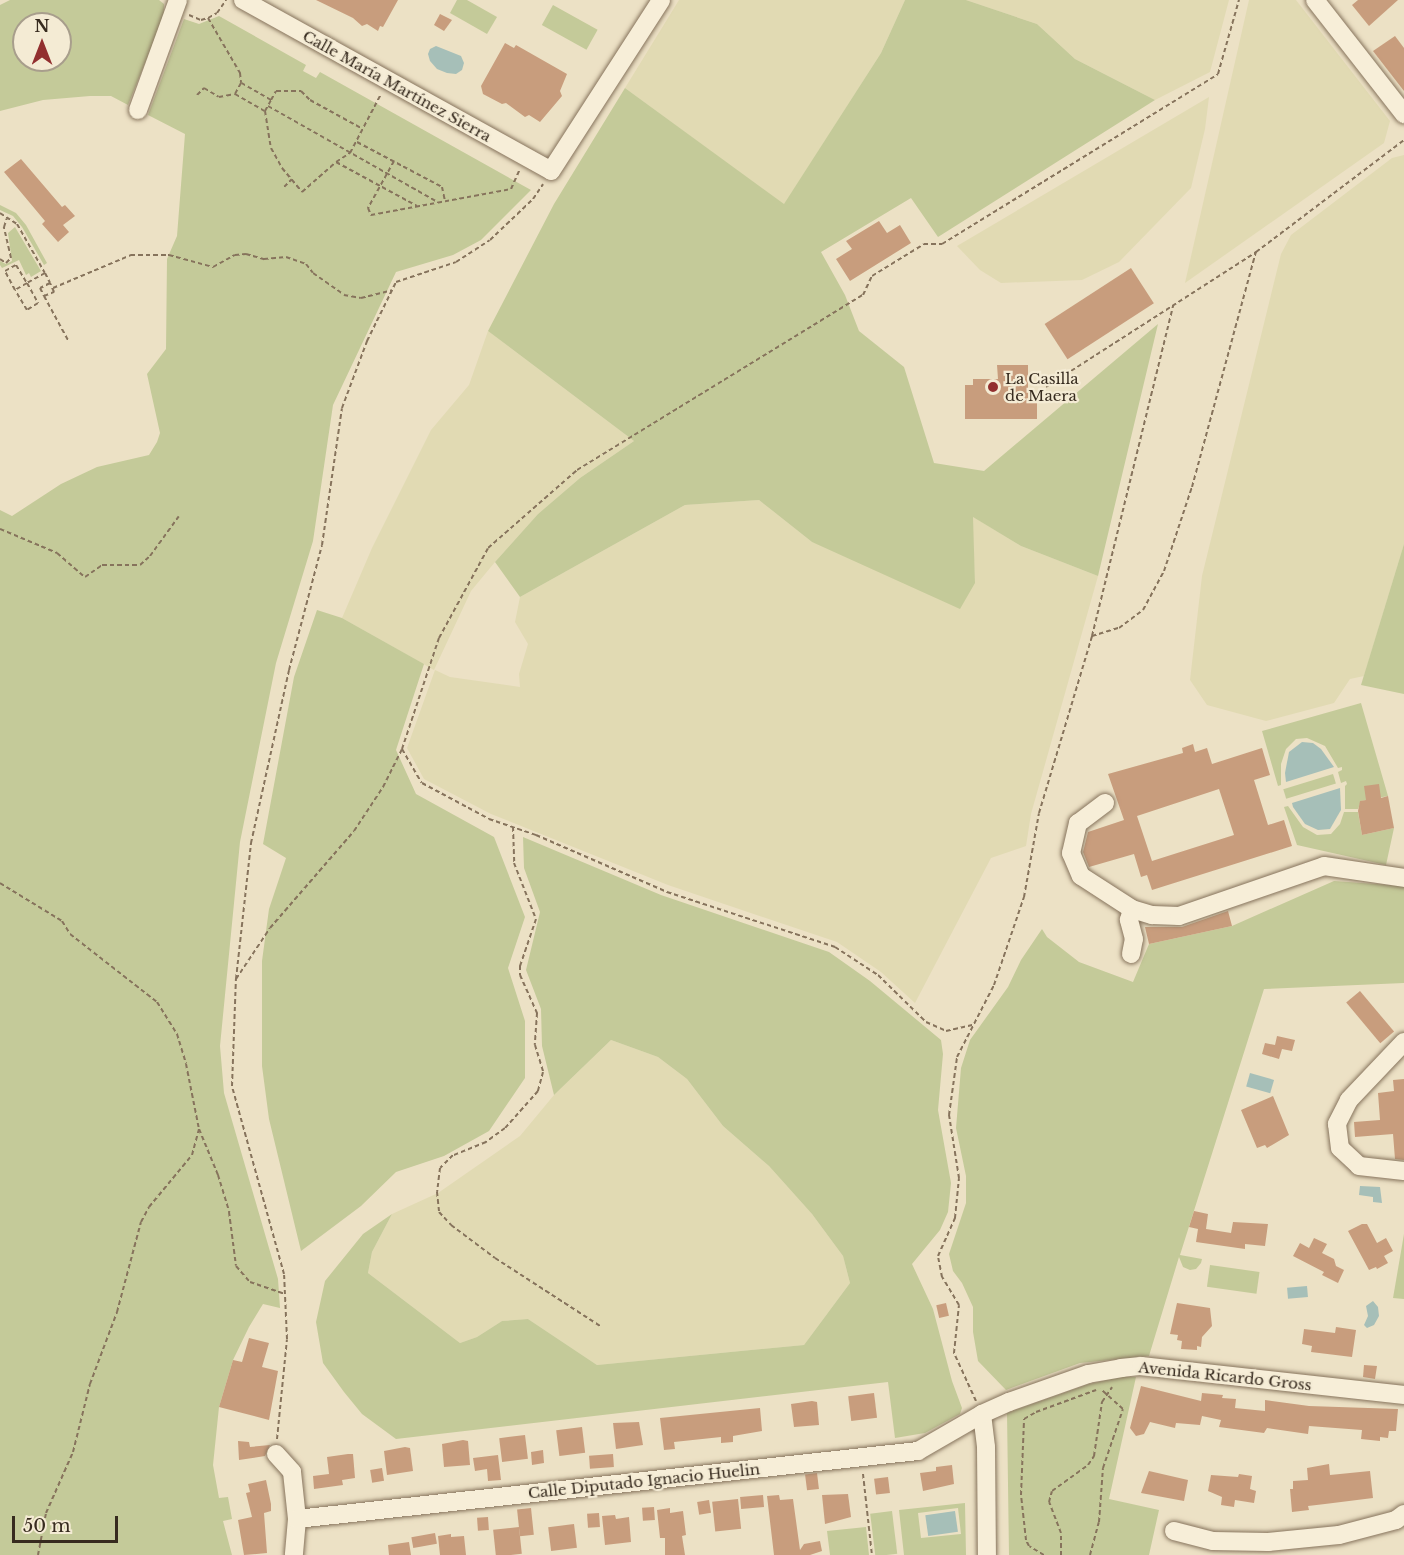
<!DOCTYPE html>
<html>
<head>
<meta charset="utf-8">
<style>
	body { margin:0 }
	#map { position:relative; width:1404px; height:1555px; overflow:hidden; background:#ece1c5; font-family:"Libre Baskerville",serif }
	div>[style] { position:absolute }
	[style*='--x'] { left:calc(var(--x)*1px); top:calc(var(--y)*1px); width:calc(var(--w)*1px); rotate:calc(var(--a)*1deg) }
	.farmland>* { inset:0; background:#e1dab3 }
	.green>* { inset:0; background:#c4ca99; transform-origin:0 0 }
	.water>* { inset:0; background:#a6bfb8; transform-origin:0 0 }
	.building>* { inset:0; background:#c89d7d; transform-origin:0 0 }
	.path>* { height:2px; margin-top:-1px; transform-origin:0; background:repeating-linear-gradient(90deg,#86735c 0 4.5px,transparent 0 7.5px) }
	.roads { filter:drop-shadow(0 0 2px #86735c) drop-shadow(0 0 2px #86735c) }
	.minor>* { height:18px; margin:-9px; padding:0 9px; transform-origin:9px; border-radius:9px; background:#f7eed8 }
	.dots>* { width:16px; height:16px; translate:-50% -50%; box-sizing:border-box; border:3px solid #f4ebd4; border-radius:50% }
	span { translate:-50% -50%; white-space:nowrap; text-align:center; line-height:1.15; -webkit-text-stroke:4.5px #f4ebd4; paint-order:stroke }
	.street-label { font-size:15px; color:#372b1f }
	.poi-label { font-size:15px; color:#372b1f }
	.left { translate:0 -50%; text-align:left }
	.north { position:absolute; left:12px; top:12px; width:60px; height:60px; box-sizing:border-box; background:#f4ebd4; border:2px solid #a89e8c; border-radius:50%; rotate:0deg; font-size:16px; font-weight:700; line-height:24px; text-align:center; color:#372b1f }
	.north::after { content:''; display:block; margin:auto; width:21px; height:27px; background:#922f2f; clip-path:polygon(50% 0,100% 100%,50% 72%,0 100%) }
	.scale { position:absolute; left:12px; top:1516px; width:106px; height:27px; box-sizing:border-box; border:3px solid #372b1f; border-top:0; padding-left:8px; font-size:18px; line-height:21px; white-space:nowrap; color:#372b1f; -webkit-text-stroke:4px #f4ebd4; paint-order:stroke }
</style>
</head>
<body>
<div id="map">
	<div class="farmland">
		<i style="clip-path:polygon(679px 0,905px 0,881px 53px,784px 205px,625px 88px)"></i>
		<i style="clip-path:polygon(966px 0,1229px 0,1210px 72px,1155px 100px,1075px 59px,1037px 24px)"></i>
		<i style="clip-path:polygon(1249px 0,1296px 0,1390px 121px,1384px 143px,1185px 283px)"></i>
		<i style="clip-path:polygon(1209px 97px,1205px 129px,1191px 188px,1119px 262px,1082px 280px,1001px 283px,980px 270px,957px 246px)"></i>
		<i style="clip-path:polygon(1404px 155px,1404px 544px,1364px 676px,1350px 679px,1334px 703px,1266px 721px,1207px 705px,1190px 680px,1202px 576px,1281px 254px,1291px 235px,1392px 158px)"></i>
		<i style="clip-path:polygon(488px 331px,634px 441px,580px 478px,538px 514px,495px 562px,471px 591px,434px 670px,342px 618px,372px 548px,431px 430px,469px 385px)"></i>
		<i style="clip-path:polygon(759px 500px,812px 542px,975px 583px,972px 516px,1021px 546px,1098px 576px,1031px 814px,1026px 846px,991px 858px,915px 1003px,881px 972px,837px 942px,668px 885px,491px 814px,424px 779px,407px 748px,435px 670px,450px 677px,520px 687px,519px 674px,528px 644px,515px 622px,520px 597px,685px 505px)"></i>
		<i style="clip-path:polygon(611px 1040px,658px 1057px,687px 1079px,723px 1126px,769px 1166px,812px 1214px,843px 1256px,850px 1283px,804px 1345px,597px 1365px,528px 1319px,502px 1321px,477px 1337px,460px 1343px,368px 1273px,372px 1252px,392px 1214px,438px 1193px,520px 1136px,554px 1095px)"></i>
	</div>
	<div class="green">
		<i style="clip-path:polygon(evenodd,10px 0,159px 0,164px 4px,164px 16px,128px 105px,111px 96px,90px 96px,43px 100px,0 111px,0 5px,10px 0,24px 24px,60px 24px,60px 60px,24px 60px,24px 24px)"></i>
		<i style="clip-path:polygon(457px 0,467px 0,497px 17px,487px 34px,450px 13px)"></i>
		<i style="clip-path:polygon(905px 0,966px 0,1037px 24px,1075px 59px,1155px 100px,938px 237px,911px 198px,821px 252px,845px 295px,859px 331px,904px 367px,934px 463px,984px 471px,1158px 324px,1098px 576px,1021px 546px,973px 517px,975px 583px,960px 609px,812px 542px,759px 500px,685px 505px,520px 597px,495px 562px,538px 514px,580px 478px,634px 441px,488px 331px,554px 204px,625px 88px,784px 204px,881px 53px)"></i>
		<i style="left:553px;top:5px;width:51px;height:23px;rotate:29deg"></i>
		<i style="clip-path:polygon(219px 16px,306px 65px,303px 71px,316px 78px,320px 72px,531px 190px,481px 240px,453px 255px,396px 272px,333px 405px,313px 541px,276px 663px,240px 842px,220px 1046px,224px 1093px,278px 1279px,280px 1308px,263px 1304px,249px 1327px,233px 1360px,219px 1407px,213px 1465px,219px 1498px,228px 1497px,232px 1519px,223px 1521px,232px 1555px,0 1555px,0 510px,12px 516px,61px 484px,97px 467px,149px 455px,157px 442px,160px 433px,147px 374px,166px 349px,167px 259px,177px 236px,185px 134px,148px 115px,184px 19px,199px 24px)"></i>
		<i style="clip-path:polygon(0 205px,16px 213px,26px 225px,47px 263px,44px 265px,22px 227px,13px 216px,0 210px)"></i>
		<i style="clip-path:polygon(15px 227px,41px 271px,31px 277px,29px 273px,26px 275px,19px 260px,2px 268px,0 265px,0 261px,6px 264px,12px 261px,8px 233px)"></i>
		<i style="clip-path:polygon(1404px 544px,1404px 694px,1361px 685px)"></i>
		<i style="clip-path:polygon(317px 610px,342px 618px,424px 664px,396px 750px,416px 794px,494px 837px,525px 917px,508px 968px,525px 1021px,525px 1078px,489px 1131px,444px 1156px,396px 1172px,361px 1206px,301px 1251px,269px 1119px,262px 1066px,262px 961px,269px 909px,286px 858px,263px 844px,294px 677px)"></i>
		<i style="clip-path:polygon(1361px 703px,1388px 796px,1361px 801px,1358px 809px,1345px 809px,1345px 786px,1347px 784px,1346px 781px,1341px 783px,1338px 772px,1342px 770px,1342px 767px,1338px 768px,1325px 746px,1307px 738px,1296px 739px,1286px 749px,1281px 764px,1281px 785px,1278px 786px,1262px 731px)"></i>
		<i style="left:1333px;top:774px;width:10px;height:52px;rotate:73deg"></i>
		<i style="clip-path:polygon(1288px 806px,1303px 827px,1317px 835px,1331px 834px,1340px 824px,1344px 812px,1358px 812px,1362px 835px,1394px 828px,1386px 865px,1297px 845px,1284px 807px)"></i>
		<i style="clip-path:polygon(523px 837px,661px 895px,829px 952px,870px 981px,941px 1040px,943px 1054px,938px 1110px,951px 1183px,948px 1212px,940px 1230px,912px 1264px,933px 1309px,952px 1381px,962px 1408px,960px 1414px,925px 1433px,895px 1438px,888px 1382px,396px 1439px,362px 1414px,344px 1392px,323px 1363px,316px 1322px,325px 1281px,363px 1234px,392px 1214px,372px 1252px,368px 1273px,460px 1343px,477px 1337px,502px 1321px,528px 1319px,597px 1365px,804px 1345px,850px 1283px,843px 1256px,812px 1214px,769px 1166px,723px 1126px,687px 1079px,658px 1057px,611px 1040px,554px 1095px,542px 1046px,541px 1009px,526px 970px,540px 912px,524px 868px)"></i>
		<i style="clip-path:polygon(1334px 881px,1404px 886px,1404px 983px,1264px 989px,1180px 1255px,1202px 1259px,1201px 1263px,1196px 1269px,1190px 1270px,1183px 1267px,1179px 1257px,1149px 1356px,1080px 1363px,1006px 1390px,978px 1361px,973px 1332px,973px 1307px,962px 1283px,953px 1271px,949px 1254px,966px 1203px,966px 1176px,956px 1128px,961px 1068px,970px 1040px,1008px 987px,1021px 960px,1042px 929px,1047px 937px,1079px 962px,1133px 982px,1149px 944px,1232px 926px)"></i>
		<i style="clip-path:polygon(1404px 1234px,1404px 1299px,1393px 1298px)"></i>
		<i style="left:1210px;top:1265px;width:50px;height:22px;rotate:8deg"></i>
		<i style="clip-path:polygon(1121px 1377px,1136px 1377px,1109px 1499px,1159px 1510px,1149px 1555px,1009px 1555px,1007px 1413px,1089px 1384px)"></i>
		<i style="clip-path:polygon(evenodd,965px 1503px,966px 1555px,904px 1555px,899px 1510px,965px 1503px,958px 1508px,961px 1534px,921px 1538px,918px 1513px,958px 1508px)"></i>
		<i style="left:892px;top:1511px;width:43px;height:22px;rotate:83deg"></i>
		<i style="clip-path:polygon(866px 1527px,869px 1555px,830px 1555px,827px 1531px)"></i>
	</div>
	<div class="water">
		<i style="clip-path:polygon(436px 46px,461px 56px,464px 63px,462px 70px,456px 74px,447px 73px,437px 69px,430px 61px,428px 54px,430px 49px)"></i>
		<i style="clip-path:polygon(1302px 742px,1313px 743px,1321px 749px,1334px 767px,1286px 782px,1285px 773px,1289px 752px)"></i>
		<i style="clip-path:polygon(1340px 788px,1341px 810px,1330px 829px,1318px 830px,1305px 824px,1293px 807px,1292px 803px)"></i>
		<i style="left:1250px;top:1073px;width:25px;height:14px;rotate:16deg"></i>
		<i style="clip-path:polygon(1360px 1186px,1380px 1187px,1382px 1203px,1373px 1202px,1373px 1197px,1359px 1195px)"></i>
		<i style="left:1307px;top:1286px;width:11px;height:20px;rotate:85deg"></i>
		<i style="clip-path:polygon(1373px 1301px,1378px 1307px,1379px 1316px,1374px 1325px,1367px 1328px,1364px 1325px,1368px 1316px,1366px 1306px)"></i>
		<i style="left:955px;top:1511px;width:21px;height:30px;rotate:82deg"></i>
	</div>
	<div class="building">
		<i style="clip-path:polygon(316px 0,398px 0,383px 27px,380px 26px,378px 31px,367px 24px,362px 26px,353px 18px)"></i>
		<i style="clip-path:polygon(1358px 0,1398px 0,1369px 26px,1352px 5px)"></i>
		<i style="clip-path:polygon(440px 14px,452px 20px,444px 31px,434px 25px)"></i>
		<i style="clip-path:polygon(1395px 36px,1404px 48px,1404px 91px,1373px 51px)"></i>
		<i style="clip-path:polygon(505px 43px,514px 48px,516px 45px,567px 74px,560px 91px,562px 96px,540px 122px,529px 115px,525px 117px,506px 103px,502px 104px,483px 94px,481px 86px)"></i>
		<i style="clip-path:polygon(21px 159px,62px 207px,65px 205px,75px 216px,63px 225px,69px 232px,58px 242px,42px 224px,45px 221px,4px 172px)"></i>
		<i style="clip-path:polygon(879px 221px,887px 233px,900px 225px,911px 243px,850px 281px,836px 259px,852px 249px,846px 241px)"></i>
		<i style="left:1131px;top:268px;width:42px;height:103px;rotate:57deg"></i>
		<i style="clip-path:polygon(997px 365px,1028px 365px,1028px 393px,1037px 393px,1037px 419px,965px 419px,965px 385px,973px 385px,973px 379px,998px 379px)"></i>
		<i style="clip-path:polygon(evenodd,1193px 744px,1195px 752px,1207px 748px,1212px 764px,1262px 748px,1270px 775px,1254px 780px,1268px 825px,1284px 820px,1292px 846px,1152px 890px,1147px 875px,1141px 877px,1134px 854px,1089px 867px,1083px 852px,1088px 832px,1124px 820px,1108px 774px,1183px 753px,1182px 748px,1193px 744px,1219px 789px,1234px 835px,1152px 861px,1137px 816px,1219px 789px)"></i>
		<i style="clip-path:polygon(1379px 784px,1381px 798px,1388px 796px,1394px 828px,1362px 835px,1358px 811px,1360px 801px,1366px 800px,1364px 786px)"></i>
		<i style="clip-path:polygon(1228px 911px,1232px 926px,1149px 944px,1145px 927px,1182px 927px)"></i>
		<i style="left:1360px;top:991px;width:53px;height:18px;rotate:50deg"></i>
		<i style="clip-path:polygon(1277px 1036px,1295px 1040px,1292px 1051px,1282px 1049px,1279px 1059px,1262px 1054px,1265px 1043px,1275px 1045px)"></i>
		<i style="clip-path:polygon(1404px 1079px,1404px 1160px,1395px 1159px,1393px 1134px,1355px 1137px,1354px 1122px,1380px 1120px,1378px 1093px,1394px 1091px,1393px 1080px)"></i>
		<i style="clip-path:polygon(1273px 1096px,1289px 1135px,1267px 1148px,1265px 1145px,1257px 1148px,1241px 1110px)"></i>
		<i style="clip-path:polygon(1194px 1211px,1208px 1214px,1206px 1229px,1231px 1233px,1233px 1222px,1268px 1224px,1265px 1246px,1245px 1244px,1245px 1249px,1196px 1242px,1198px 1229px,1189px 1227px)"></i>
		<i style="clip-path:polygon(1362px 1224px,1367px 1224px,1377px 1243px,1386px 1238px,1393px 1251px,1384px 1256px,1388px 1263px,1377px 1269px,1376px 1267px,1369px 1270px,1348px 1231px)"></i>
		<i style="clip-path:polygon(1314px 1238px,1327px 1244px,1322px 1253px,1334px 1259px,1336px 1266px,1344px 1270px,1338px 1283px,1322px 1275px,1324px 1272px,1293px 1256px,1300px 1243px,1309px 1248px)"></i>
		<i style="left:946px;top:1303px;width:13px;height:10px;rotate:77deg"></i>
		<i style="clip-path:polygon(1177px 1303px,1210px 1308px,1212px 1326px,1202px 1337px,1201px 1347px,1197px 1346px,1197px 1350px,1181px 1349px,1182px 1341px,1177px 1340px,1178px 1335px,1170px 1334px)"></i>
		<i style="clip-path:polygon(1336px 1327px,1356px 1330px,1352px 1357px,1311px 1352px,1312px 1346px,1302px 1344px,1304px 1329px,1335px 1333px)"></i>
		<i style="clip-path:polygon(249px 1338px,269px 1343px,262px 1367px,278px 1371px,269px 1420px,219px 1407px,233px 1360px,242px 1362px)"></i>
		<i style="clip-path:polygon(1364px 1365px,1377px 1366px,1375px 1379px,1363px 1377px)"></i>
		<i style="clip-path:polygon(1141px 1386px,1201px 1401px,1202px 1393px,1223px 1395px,1222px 1398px,1236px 1399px,1235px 1408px,1265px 1411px,1265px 1400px,1309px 1406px,1398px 1409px,1396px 1431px,1389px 1431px,1388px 1438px,1380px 1437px,1380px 1441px,1361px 1439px,1362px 1430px,1309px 1426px,1308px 1434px,1267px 1428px,1264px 1433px,1219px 1427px,1221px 1420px,1202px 1416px,1200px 1425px,1176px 1423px,1175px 1428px,1150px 1422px,1144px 1434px,1136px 1436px,1130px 1428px)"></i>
		<i style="left:874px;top:1393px;width:25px;height:26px;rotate:83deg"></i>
		<i style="clip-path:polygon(812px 1401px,817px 1402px,819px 1425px,794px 1427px,791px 1404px)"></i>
		<i style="clip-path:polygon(760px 1408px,762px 1431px,733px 1436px,733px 1442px,721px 1443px,721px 1437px,674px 1442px,675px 1449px,664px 1450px,660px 1418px)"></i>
		<i style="clip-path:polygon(639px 1422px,643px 1445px,616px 1449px,613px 1423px)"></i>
		<i style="left:582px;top:1427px;width:26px;height:26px;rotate:83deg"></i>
		<i style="left:525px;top:1435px;width:24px;height:26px;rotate:83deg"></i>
		<i style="clip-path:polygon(463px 1440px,468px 1441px,470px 1465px,444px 1467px,442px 1444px)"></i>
		<i style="clip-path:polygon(238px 1441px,249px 1442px,250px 1447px,270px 1445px,265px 1456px,239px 1460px)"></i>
		<i style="clip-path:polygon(405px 1447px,410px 1448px,413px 1471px,387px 1475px,384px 1451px)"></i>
		<i style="clip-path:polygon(543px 1450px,544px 1463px,532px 1465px,531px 1452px)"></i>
		<i style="clip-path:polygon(348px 1454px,353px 1454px,355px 1478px,342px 1480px,343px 1485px,314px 1489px,313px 1476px,329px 1474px,327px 1457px)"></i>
		<i style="left:613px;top:1454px;width:13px;height:24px;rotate:86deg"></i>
		<i style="clip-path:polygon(498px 1455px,501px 1480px,488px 1481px,487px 1469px,475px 1471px,473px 1458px)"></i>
		<i style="clip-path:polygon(1329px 1464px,1330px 1475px,1370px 1471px,1373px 1498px,1325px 1504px,1308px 1506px,1309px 1510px,1292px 1512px,1290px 1489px,1293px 1489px,1293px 1481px,1308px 1480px,1307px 1468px)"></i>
		<i style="clip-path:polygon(952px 1465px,954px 1484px,923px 1491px,920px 1473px,936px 1471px,936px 1467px)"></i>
		<i style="left:382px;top:1468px;width:13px;height:12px;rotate:81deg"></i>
		<i style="clip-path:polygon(1149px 1471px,1188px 1480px,1184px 1501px,1141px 1493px)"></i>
		<i style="left:817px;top:1473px;width:16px;height:12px;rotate:83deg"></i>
		<i style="clip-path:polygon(1239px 1474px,1252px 1476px,1250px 1489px,1256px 1491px,1254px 1503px,1235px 1500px,1234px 1507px,1221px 1505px,1222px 1497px,1208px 1491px,1211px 1475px,1238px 1477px)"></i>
		<i style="left:888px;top:1477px;width:16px;height:14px;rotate:83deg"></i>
		<i style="clip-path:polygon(266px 1480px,271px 1504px,271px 1511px,264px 1513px,267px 1553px,244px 1555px,238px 1520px,252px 1517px,246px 1493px,250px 1492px,248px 1484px)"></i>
		<i style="clip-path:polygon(848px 1494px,851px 1517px,825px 1524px,822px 1495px)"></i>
		<i style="left:763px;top:1495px;width:12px;height:23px;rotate:85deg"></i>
		<i style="clip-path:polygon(779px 1495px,780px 1500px,793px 1499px,800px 1550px,804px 1544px,820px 1541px,822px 1551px,810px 1555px,774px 1555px,767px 1496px)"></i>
		<i style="left:738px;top:1499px;width:30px;height:26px;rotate:84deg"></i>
		<i style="left:709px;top:1500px;width:13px;height:12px;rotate:81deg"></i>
		<i style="left:654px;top:1507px;width:13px;height:12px;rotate:86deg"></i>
		<i style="left:531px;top:1508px;width:27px;height:14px;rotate:84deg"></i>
		<i style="clip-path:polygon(670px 1508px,670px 1513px,683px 1511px,686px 1535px,682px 1536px,685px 1555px,665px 1555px,665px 1538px,660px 1538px,657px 1510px)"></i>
		<i style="left:599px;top:1513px;width:14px;height:12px;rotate:86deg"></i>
		<i style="clip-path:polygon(615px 1515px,616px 1519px,629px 1517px,631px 1542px,605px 1545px,602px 1516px)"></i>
		<i style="left:488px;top:1517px;width:13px;height:11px;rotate:86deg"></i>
		<i style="left:574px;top:1524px;width:24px;height:26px;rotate:83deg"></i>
		<i style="left:519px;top:1527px;width:27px;height:26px;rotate:84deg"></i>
		<i style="left:435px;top:1533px;width:11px;height:24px;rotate:80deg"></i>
		<i style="clip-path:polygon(451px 1534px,451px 1537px,464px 1536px,466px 1555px,440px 1555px,438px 1536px)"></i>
		<i style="clip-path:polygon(409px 1542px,411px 1555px,389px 1555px,388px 1545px)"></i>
	</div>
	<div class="path">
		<i style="--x:189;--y:15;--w:13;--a:23"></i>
		<i style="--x:201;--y:20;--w:7;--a:-16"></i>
		<i style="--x:208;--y:18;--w:10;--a:-29"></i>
		<i style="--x:217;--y:13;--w:16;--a:-55"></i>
		<i style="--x:208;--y:18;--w:64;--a:59.8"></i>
		<i style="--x:240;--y:73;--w:10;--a:84"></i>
		<i style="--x:241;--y:83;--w:13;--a:119"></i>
		<i style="--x:235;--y:94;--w:34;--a:30"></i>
		<i style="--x:265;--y:111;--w:13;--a:-61"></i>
		<i style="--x:271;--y:100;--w:34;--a:-150"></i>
		<i style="--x:197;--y:95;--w:10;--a:-45"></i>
		<i style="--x:204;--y:88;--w:17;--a:31"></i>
		<i style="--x:219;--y:97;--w:16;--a:-11"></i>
		<i style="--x:271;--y:100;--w:10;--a:-61"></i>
		<i style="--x:276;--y:91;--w:25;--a:0"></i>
		<i style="--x:301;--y:91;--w:13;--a:45"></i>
		<i style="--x:310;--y:100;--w:60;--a:28.7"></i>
		<i style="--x:268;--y:106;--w:195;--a:29.5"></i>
		<i style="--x:265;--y:111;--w:37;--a:81"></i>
		<i style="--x:271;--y:148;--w:23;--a:61"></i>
		<i style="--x:282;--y:168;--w:31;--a:50"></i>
		<i style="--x:302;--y:192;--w:45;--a:-41.4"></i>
		<i style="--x:336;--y:162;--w:17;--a:-33"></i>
		<i style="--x:350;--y:153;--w:67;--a:-62.3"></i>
		<i style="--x:357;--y:142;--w:96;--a:27.9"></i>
		<i style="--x:442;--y:187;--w:14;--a:78"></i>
		<i style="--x:394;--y:161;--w:54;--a:119"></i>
		<i style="--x:368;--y:208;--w:8;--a:67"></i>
		<i style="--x:371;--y:215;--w:142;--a:-10.5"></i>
		<i style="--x:511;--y:189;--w:20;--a:-66"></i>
		<i style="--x:336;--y:162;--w:92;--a:28.5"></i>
		<i style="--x:284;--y:187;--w:11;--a:-45"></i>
		<i style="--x:0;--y:213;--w:20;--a:33"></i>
		<i style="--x:17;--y:224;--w:56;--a:60.3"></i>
		<i style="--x:45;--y:273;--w:21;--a:151"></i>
		<i style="--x:27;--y:283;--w:23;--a:61"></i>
		<i style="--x:38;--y:303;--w:13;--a:148"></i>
		<i style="--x:27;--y:310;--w:23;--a:-121"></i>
		<i style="--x:0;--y:259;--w:7;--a:34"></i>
		<i style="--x:6;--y:263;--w:7;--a:-45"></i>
		<i style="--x:11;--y:258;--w:32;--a:-103"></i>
		<i style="--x:4;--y:227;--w:9;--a:-72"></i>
		<i style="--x:16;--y:265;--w:21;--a:59"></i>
		<i style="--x:27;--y:283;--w:14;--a:150"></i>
		<i style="--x:15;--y:290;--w:21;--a:-118"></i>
		<i style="--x:5;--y:271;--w:13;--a:-29"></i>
		<i style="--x:45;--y:273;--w:11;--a:63"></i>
		<i style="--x:53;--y:288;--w:85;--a:-22.9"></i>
		<i style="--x:131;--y:255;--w:38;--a:0"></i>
		<i style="--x:169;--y:255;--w:46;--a:15.3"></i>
		<i style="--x:213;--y:267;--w:25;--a:-29"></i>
		<i style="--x:235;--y:255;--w:11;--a:-5"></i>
		<i style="--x:246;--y:254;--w:19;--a:16"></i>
		<i style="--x:264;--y:259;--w:22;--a:-5"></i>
		<i style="--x:286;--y:257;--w:21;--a:19"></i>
		<i style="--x:306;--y:264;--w:11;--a:52"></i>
		<i style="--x:313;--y:273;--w:38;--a:35"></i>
		<i style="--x:344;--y:295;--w:17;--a:10"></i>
		<i style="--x:361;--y:298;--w:32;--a:-14"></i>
		<i style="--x:44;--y:296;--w:11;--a:-22"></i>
		<i style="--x:54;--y:292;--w:10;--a:-114"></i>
		<i style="--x:50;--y:283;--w:11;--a:153"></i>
		<i style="--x:40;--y:288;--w:9;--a:63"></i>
		<i style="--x:44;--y:296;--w:50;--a:61.4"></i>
		<i style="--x:1046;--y:387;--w:250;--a:-32.7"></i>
		<i style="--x:1256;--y:252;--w:186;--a:-37.1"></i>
		<i style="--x:0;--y:529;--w:62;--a:22.8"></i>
		<i style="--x:57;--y:553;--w:37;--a:41"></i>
		<i style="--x:85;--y:577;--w:21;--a:-35"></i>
		<i style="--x:102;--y:565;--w:38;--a:0"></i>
		<i style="--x:140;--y:565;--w:13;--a:-42"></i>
		<i style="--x:150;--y:556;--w:49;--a:-54.1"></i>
		<i style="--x:1092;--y:636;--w:28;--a:-17"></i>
		<i style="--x:1119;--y:628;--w:30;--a:-37"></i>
		<i style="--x:1143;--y:610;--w:44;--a:-61.7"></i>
		<i style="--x:1164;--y:571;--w:89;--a:-71.6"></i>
		<i style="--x:1192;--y:487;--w:244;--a:-74.8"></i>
		<i style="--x:402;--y:749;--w:39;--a:60"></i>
		<i style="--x:422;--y:783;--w:76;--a:28.2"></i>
		<i style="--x:489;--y:819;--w:50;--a:18.8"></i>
		<i style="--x:536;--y:835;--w:143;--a:23.5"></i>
		<i style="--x:667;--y:892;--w:177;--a:18.1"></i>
		<i style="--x:835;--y:947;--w:51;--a:33.1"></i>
		<i style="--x:878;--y:975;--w:67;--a:44.4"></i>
		<i style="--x:926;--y:1022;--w:22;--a:24"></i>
		<i style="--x:946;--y:1031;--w:28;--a:-13"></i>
		<i style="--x:513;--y:827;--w:36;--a:88"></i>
		<i style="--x:514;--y:863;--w:60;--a:68.6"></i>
		<i style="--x:536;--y:919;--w:50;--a:108.8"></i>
		<i style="--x:520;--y:966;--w:9;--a:90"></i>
		<i style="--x:520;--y:975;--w:42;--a:65.9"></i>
		<i style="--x:537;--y:1013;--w:32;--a:94"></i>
		<i style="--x:535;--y:1045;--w:28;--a:73"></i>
		<i style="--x:543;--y:1072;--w:20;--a:105"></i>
		<i style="--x:538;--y:1091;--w:50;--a:131.7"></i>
		<i style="--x:505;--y:1128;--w:24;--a:144"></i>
		<i style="--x:486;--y:1142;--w:35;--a:158"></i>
		<i style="--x:453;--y:1155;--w:18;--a:135"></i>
		<i style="--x:440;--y:1168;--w:24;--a:97"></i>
		<i style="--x:437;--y:1192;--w:20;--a:84"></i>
		<i style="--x:439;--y:1212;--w:18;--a:47"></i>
		<i style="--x:451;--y:1225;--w:55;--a:36.9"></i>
		<i style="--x:495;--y:1258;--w:125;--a:32.9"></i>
		<i style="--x:0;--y:883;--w:73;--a:31.5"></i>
		<i style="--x:62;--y:921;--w:15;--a:58"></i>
		<i style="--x:70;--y:934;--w:110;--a:38"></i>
		<i style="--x:157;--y:1002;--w:38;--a:58"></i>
		<i style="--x:177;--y:1034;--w:31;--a:73"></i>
		<i style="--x:186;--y:1064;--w:66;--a:78.7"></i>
		<i style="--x:199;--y:1129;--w:50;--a:67.6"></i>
		<i style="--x:218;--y:1175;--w:39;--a:73"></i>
		<i style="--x:229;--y:1212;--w:54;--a:82.6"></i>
		<i style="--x:236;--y:1266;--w:21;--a:49"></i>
		<i style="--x:250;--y:1282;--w:37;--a:19"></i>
		<i style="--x:236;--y:979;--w:61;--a:-56.3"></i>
		<i style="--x:270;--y:928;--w:128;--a:-49.1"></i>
		<i style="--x:354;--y:831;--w:53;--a:-56.6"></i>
		<i style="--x:383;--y:787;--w:42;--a:-63.4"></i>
		<i style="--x:402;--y:749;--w:117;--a:-71.6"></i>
		<i style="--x:439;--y:638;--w:102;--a:-61.4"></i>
		<i style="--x:488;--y:548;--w:118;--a:-41.2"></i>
		<i style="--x:577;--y:470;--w:335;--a:-31.5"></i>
		<i style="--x:863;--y:295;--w:21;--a:-65"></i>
		<i style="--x:872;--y:276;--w:61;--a:-31.6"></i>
		<i style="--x:924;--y:244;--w:18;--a:0"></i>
		<i style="--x:942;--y:244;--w:324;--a:-31.6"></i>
		<i style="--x:1218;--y:74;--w:77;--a:-74.2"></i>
		<i style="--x:976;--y:1401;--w:53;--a:-114.6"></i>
		<i style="--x:954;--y:1353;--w:48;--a:-84.1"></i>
		<i style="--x:959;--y:1305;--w:33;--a:-121"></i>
		<i style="--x:942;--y:1277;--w:21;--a:-101"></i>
		<i style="--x:938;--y:1256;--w:42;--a:-65.9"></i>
		<i style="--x:955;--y:1218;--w:40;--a:-84.3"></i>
		<i style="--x:959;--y:1178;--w:64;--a:-99"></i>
		<i style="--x:949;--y:1115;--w:59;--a:-82.1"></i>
		<i style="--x:957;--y:1057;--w:81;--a:-62.8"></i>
		<i style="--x:994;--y:985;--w:93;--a:-71.2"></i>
		<i style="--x:1024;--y:897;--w:85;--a:-79.9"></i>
		<i style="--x:1039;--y:813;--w:185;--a:-73.3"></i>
		<i style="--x:1092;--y:636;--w:340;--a:-76.2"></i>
		<i style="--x:277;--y:1439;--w:100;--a:-84.3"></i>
		<i style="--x:287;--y:1339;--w:65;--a:-92.6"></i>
		<i style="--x:284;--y:1274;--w:195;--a:-105.5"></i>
		<i style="--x:232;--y:1086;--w:107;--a:-87.9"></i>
		<i style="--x:236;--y:979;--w:137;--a:-83.7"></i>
		<i style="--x:251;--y:843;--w:177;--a:-77.6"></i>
		<i style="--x:289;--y:670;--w:129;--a:-75.2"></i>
		<i style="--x:322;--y:545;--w:138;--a:-81.7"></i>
		<i style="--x:342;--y:408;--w:72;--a:-69.5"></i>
		<i style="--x:367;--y:341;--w:66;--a:-63.8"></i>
		<i style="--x:396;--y:282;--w:63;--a:-18.4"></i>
		<i style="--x:456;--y:262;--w:40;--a:-32.9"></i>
		<i style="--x:490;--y:240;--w:59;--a:-43.6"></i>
		<i style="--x:533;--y:199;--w:18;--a:-56"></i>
		<i style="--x:863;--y:1474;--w:81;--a:83.7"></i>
		<i style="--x:38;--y:1555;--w:43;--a:-79.2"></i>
		<i style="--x:46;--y:1513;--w:67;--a:-66.1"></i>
		<i style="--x:73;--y:1452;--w:70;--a:-76"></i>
		<i style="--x:90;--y:1384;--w:77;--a:-69.4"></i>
		<i style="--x:117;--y:1312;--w:93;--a:-75.1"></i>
		<i style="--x:141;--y:1222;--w:17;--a:-62"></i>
		<i style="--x:149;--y:1207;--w:67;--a:-50.4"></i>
		<i style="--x:192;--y:1155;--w:27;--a:-75"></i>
		<i style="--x:1044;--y:1555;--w:17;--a:-149"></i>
		<i style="--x:1029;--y:1546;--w:7;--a:-117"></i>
		<i style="--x:1026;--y:1540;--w:45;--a:-96.3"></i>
		<i style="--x:1021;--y:1495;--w:76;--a:-87.7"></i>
		<i style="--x:1024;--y:1419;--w:14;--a:-30"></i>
		<i style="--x:1036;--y:1412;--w:64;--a:-20.1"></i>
		<i style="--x:1061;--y:1555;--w:22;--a:-90"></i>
		<i style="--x:1061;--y:1533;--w:33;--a:-111"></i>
		<i style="--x:1049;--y:1502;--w:11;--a:-75"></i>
		<i style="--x:1052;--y:1491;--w:44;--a:-35.8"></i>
		<i style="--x:1088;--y:1465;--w:11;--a:-56"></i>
		<i style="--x:1094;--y:1456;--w:55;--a:-81.6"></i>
		<i style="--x:1102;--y:1402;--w:18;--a:-56"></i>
		<i style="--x:1090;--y:1555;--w:34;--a:-75"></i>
		<i style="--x:1099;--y:1522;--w:54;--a:-85.8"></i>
		<i style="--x:1103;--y:1468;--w:62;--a:-71.3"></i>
		<i style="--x:1123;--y:1409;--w:30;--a:-138"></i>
	</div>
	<div class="roads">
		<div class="minor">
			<i style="--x:243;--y:0;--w:352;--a:29"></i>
			<i style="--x:551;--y:171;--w:203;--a:-57.2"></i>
			<i style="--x:1315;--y:0;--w:145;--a:52"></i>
			<i style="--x:138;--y:110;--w:117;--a:-70"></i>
			<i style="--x:1105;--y:803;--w:34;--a:143"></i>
			<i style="--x:1078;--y:823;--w:31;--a:103"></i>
			<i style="--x:1071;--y:853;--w:25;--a:67"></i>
			<i style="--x:1081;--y:876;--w:61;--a:32.9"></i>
			<i style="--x:1132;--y:909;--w:21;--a:17"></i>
			<i style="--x:1152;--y:915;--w:27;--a:2"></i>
			<i style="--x:1179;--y:916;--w:153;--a:-19"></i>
			<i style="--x:1324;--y:866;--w:81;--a:8.5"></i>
			<i style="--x:1131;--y:954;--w:15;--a:-79"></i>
			<i style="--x:1134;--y:939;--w:20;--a:-105"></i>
			<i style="--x:1129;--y:920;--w:11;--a:-75"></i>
			<i style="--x:1404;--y:1042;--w:80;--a:133.5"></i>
			<i style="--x:1349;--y:1100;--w:27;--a:117"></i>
			<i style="--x:1337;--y:1124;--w:24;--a:83"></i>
			<i style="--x:1340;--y:1148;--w:26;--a:43"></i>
			<i style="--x:1359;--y:1166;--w:45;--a:6.3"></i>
			<i style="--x:982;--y:1414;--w:33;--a:83"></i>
			<i style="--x:986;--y:1447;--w:108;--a:89.5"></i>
			<i style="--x:276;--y:1454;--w:24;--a:48"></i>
			<i style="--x:292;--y:1472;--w:47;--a:83.9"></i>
			<i style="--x:297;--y:1519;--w:36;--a:95"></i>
			<i style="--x:297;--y:1519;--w:625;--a:-6.25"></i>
			<i style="--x:918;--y:1451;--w:74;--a:-30"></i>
			<i style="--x:982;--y:1414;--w:30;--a:-24"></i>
			<i style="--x:1009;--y:1402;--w:84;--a:-19.5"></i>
			<i style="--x:1088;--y:1374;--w:34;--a:-10"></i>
			<i style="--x:1121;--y:1368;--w:20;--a:-6"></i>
			<i style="--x:1141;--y:1366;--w:265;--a:6.3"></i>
			<i style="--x:1174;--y:1531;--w:40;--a:14.4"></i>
			<i style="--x:1213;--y:1541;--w:55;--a:1"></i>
			<i style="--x:1268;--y:1542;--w:71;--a:-5.6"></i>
			<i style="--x:1339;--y:1535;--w:59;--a:-14.7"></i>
			<i style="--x:1396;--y:1520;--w:10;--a:-37"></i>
		</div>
	</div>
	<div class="dots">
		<i style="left:993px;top:387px;background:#922f2f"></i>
	</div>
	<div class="street-label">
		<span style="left:397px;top:86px;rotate:29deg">Calle María Martínez Sierra</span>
		<span style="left:1225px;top:1376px;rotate:6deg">Avenida Ricardo Gross</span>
		<span style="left:644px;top:1481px;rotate:-6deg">Calle Diputado Ignacio Huelin</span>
	</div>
	<div class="poi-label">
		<span class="left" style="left:1005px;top:387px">La Casilla<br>de Maera</span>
	</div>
	<div class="north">N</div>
	<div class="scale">50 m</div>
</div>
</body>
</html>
